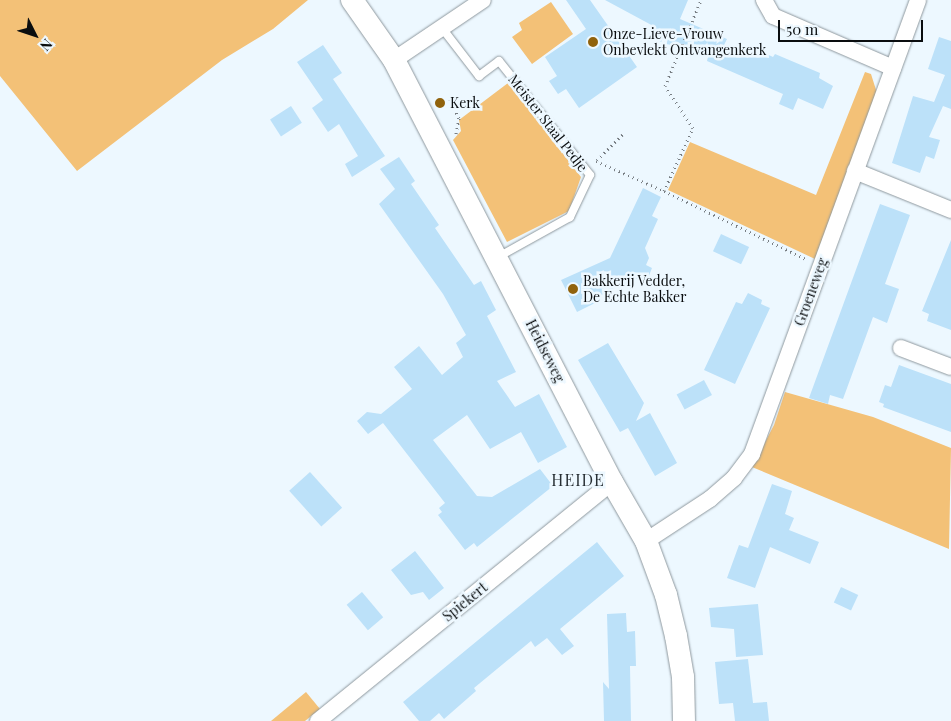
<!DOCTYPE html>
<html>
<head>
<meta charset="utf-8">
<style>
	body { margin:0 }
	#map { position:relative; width:951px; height:721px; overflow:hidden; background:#edf8ff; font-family:"Playfair Display",serif }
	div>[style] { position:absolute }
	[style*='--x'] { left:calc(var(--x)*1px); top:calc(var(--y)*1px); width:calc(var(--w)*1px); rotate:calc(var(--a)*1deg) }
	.green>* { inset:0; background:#f3c177 }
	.building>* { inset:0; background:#bce1f9; transform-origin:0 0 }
	.path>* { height:3px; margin-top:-1.5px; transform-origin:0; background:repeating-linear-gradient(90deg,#787e83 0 1px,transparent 0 5px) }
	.roads { filter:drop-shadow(0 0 1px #8e989e) drop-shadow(0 0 1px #8e989e) }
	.lane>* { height:8px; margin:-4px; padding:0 4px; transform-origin:4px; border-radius:4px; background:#fff }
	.street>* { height:16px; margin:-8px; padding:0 8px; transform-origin:8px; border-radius:8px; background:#fff }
	.secondary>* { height:22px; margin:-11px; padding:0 11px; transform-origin:11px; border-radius:11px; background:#fff }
	.dots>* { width:14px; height:14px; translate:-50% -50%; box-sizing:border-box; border:2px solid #edf8ff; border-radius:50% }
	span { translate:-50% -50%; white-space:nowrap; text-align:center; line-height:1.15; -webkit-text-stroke:5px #edf8ff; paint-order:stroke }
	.poi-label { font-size:14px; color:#0a0d0f }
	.left { translate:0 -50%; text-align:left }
	.street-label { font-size:14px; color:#0a0d0f }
	.quarter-label { font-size:16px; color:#272f34; letter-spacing:1px }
	.north { position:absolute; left:10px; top:10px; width:50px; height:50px; -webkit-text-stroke:4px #edf8ff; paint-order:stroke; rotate:131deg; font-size:14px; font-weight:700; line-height:20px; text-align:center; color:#0a0d0f }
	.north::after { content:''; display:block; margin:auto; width:18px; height:22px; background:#0a0d0f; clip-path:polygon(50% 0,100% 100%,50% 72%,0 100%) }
	.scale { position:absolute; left:778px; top:20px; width:145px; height:22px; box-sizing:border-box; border:2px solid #0a0d0f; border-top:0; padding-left:6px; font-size:15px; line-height:18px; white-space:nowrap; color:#0a0d0f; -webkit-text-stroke:4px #edf8ff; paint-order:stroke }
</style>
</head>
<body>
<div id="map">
	<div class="green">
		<i style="clip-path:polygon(0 0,308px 0,273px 29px,222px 60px,77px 171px,0 76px)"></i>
		<i style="clip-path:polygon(551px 2px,573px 34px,532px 64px,512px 37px,522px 30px,519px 23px)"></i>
		<i style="clip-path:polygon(865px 72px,871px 74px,877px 93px,815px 259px,668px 190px,690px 142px,816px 195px)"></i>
		<i style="clip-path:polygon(508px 83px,581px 177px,569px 211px,507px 242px,453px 140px,461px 131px,459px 120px)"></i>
		<i style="clip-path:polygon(785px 392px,873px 417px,951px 448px,949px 549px,752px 467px,774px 425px)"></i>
		<i style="clip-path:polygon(306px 692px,320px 709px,305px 721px,271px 721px)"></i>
	</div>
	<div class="building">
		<i style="clip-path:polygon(566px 0,590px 0,637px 67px,579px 108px,566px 89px,558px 94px,549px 81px,557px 76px,545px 57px,586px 29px)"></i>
		<i style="clip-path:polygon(605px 0,688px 0,680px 19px,727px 39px,724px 45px,753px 57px,756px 49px,773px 57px,775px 54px,820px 73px,819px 78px,833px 86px,823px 109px,798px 98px,793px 110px,779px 104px,783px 94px,707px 61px,708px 57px,677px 42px,675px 48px,646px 35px,657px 28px)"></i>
		<i style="clip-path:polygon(939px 37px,951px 41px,951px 109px,943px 106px,929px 137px,940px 140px,934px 159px,926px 156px,920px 173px,892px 163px,913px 96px,934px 102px,945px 75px,928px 69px)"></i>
		<i style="clip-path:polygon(323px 45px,342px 73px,333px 79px,385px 156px,352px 177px,345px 164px,358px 156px,339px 124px,328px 132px,312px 108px,323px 100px,297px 62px)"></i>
		<i style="left:291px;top:106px;width:20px;height:25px;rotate:57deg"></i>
		<i style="clip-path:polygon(399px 157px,415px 181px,411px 184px,439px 225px,435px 228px,474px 285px,481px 281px,496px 310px,487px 316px,516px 372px,497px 381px,515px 407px,539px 394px,567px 447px,538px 463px,521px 432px,490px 449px,467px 415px,433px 440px,477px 496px,492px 497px,540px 469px,553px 486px,477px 547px,474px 543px,465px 550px,438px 515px,442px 512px,439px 508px,445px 503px,383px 423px,368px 434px,357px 421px,367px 412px,381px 414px,412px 389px,394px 367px,419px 346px,442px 375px,463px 357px,456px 343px,466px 335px,443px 294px,379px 204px,395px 189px,380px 169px)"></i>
		<i style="clip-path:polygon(643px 188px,661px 197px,652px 216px,658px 219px,645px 248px,649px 258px,646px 265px,652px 268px,646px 283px,635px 278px,595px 298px,597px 302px,577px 312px,561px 280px,610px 258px)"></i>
		<i style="clip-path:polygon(880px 204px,910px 215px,885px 284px,899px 289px,887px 323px,873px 317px,843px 399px,830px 395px,828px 404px,809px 398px)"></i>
		<i style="left:721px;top:234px;width:31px;height:19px;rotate:25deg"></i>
		<i style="clip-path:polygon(951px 240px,951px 330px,927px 321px,929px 314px,922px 311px)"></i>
		<i style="clip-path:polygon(748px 293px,762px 300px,761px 304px,770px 308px,735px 384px,704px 370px,736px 302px,742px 304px)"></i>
		<i style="clip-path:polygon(608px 343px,644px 403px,636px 421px,650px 413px,677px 463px,655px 476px,628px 428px,620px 432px,578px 360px)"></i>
		<i style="clip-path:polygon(899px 365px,951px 384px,951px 432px,883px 407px,884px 404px,879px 402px,885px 385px,891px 387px)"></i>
		<i style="left:704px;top:380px;width:17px;height:31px;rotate:62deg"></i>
		<i style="left:310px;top:472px;width:48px;height:28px;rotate:48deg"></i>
		<i style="clip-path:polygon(772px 484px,792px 491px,785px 514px,794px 518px,789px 530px,819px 542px,810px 564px,770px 547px,755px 588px,727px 578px,739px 545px,748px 548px)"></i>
		<i style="clip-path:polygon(597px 542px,624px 576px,560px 629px,574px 646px,562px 655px,547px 638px,535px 647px,531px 641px,474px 688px,476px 691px,444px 719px,439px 713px,430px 721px,419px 721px,403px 702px)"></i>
		<i style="clip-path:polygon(415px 551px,444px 588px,429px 600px,423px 592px,411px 595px,391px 570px)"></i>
		<i style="left:841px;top:587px;width:19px;height:17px;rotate:25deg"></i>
		<i style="left:362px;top:592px;width:33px;height:20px;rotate:50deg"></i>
		<i style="clip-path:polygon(758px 604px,763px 655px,736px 657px,734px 629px,711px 627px,709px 608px)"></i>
		<i style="clip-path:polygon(626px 613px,627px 632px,635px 631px,636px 666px,630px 666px,631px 721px,604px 721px,603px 682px,609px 689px,607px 614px)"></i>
		<i style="clip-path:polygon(748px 659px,753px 703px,767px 702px,769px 721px,735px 721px,733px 703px,719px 704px,715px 662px)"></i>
	</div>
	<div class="path">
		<i style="--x:450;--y:99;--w:21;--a:65"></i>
		<i style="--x:459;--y:118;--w:16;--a:101"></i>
		<i style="--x:597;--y:160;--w:40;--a:-45"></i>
		<i style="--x:596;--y:161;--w:74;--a:23.8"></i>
		<i style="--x:664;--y:191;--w:69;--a:-65.3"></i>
		<i style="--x:693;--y:128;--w:50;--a:-123.7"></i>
		<i style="--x:665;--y:86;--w:93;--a:-67.3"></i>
		<i style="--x:664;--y:191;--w:157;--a:25.6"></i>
	</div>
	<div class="roads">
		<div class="lane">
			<i style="--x:442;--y:28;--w:61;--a:52.4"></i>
			<i style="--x:479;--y:76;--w:25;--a:-37"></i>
			<i style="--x:499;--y:61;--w:146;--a:51.4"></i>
			<i style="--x:590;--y:175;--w:47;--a:115.5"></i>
			<i style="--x:570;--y:217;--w:82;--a:150.9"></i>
		</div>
		<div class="street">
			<i style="--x:764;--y:0;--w:18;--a:61"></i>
			<i style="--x:773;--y:16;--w:131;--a:23.4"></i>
			<i style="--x:394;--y:60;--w:107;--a:-34"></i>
			<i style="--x:855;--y:171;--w:104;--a:22.1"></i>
			<i style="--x:901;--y:348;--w:53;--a:20.8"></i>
			<i style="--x:646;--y:541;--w:77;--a:-33.3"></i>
			<i style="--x:710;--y:499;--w:32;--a:-41"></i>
			<i style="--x:734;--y:478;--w:30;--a:-53"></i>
			<i style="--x:752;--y:454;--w:483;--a:-69.9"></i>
			<i style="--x:318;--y:721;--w:379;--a:-39.1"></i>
		</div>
		<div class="secondary">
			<i style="--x:352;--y:0;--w:73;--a:55"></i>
			<i style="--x:394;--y:60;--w:475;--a:62.7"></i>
			<i style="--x:612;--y:482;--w:68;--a:60"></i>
			<i style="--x:646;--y:541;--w:58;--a:69.7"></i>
			<i style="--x:666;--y:595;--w:42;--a:76.3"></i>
			<i style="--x:676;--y:636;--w:42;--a:80.3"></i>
			<i style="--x:683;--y:677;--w:44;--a:88.7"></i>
		</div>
	</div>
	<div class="dots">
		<i style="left:593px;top:42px;background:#90620c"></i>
		<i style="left:440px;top:103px;background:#90620c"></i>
		<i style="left:573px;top:289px;background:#90620c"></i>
	</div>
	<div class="poi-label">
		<span class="left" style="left:603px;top:42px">Onze-Lieve-Vrouw<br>Onbevlekt Ontvangenkerk</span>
		<span class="left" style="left:450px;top:103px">Kerk</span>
		<span class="left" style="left:583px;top:289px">Bakkerij Vedder,<br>De Echte Bakker</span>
	</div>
	<div class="street-label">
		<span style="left:548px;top:123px;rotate:52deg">Meister Staal Pedje</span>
		<span style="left:811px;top:292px;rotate:-70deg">Groeneweg</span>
		<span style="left:545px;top:351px;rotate:63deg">Heidseweg</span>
		<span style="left:465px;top:602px;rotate:-39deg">Spiekert</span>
	</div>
	<div class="quarter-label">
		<span style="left:578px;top:480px">HEIDE</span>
	</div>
	<div class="north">N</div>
	<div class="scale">50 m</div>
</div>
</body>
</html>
